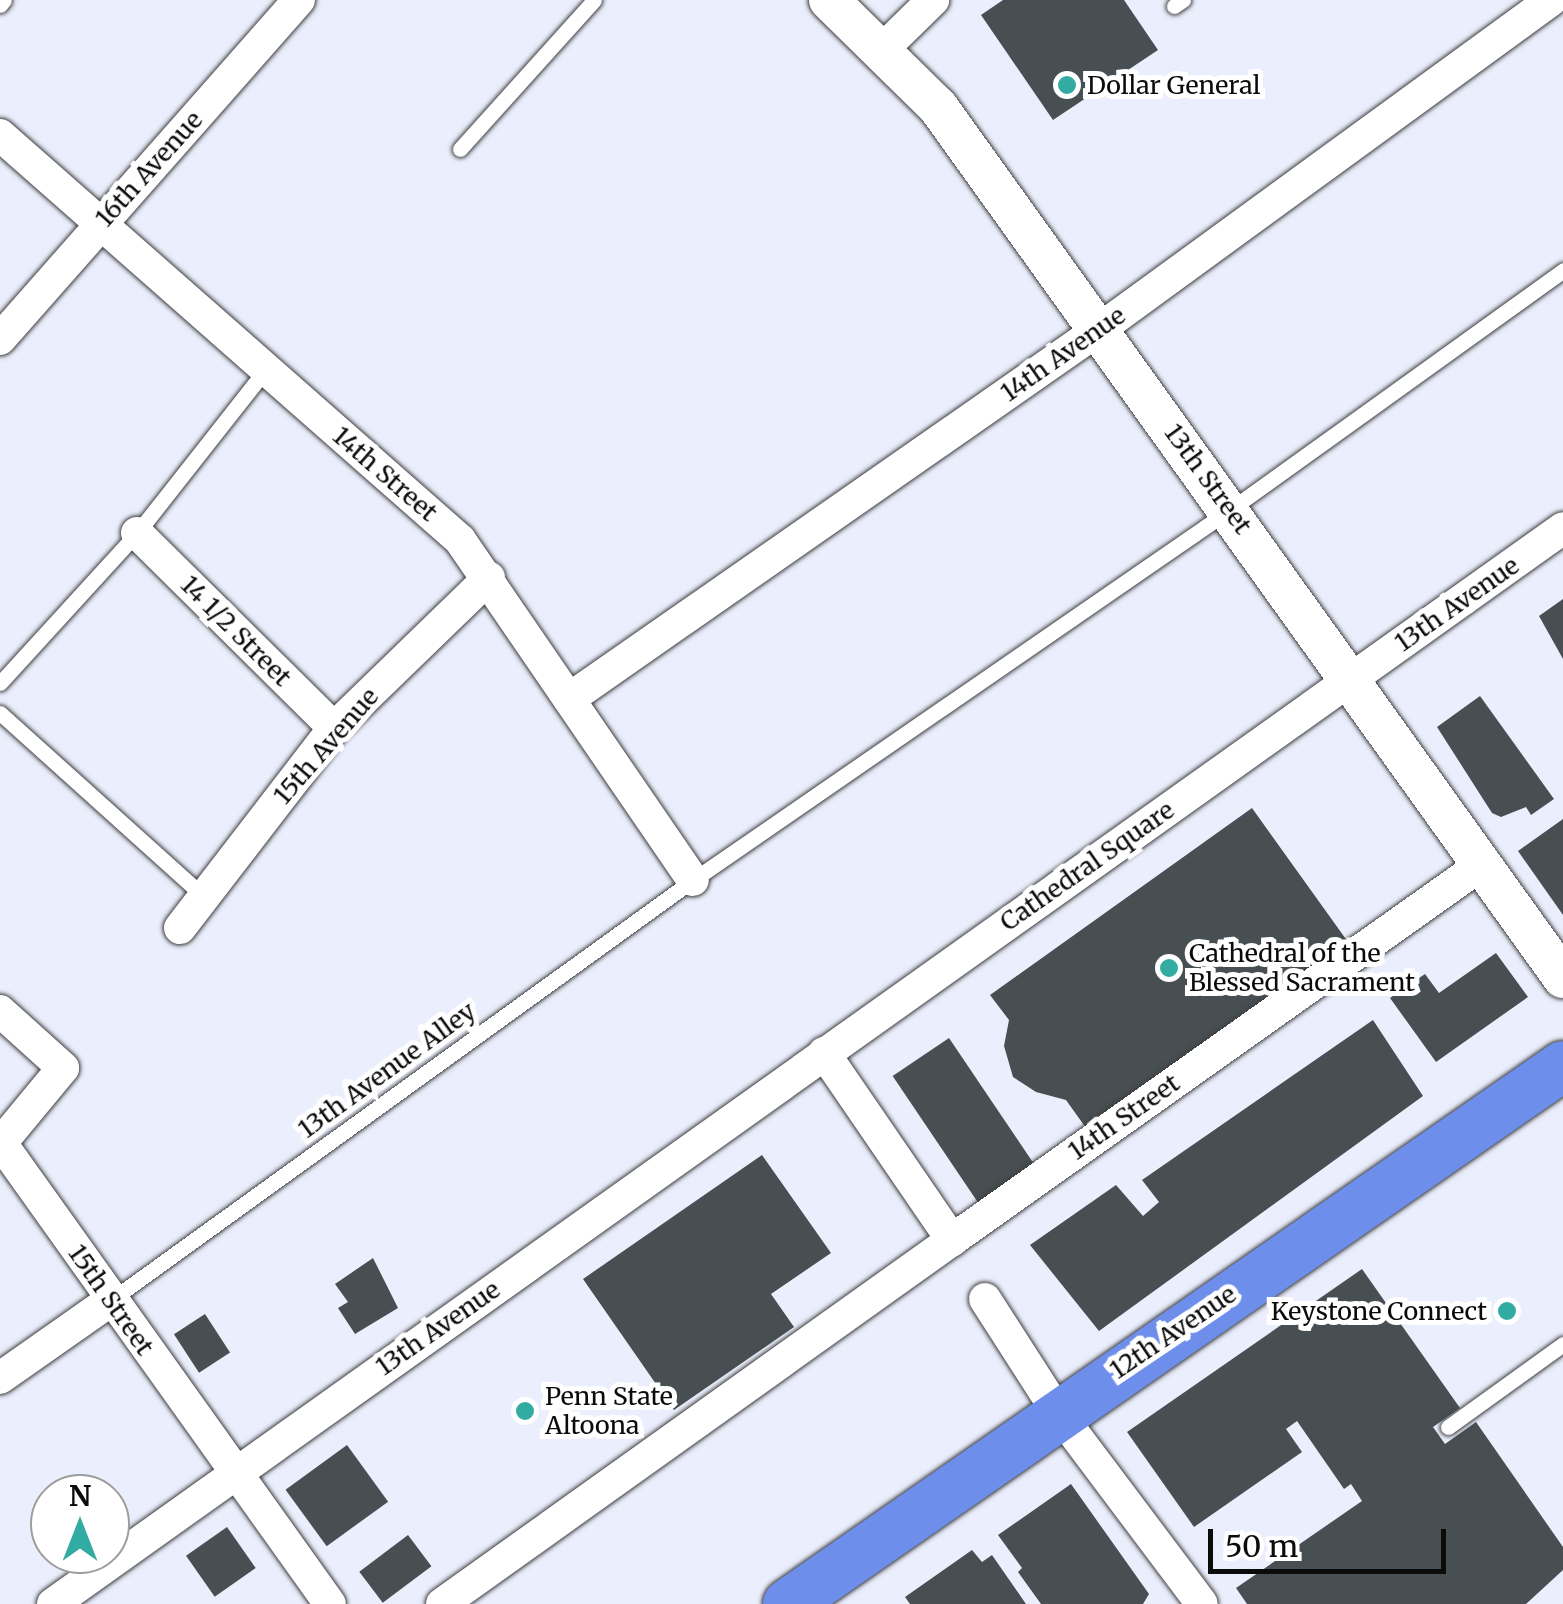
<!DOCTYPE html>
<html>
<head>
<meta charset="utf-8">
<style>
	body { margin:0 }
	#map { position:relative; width:1563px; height:1604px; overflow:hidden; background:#ebeffd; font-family:Merriweather,serif }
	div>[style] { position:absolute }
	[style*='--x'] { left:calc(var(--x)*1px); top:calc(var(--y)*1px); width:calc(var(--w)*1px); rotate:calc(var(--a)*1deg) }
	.building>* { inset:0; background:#484f52; transform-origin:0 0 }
	.roads { filter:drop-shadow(0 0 2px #3e3e3e) drop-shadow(0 0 2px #3e3e3e) }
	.service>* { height:15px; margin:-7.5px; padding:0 7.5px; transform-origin:7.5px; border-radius:7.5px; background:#fff }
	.minor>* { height:32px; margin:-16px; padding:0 16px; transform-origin:16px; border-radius:16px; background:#fff }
	.tertiary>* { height:40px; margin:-20px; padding:0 20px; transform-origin:20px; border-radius:20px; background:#fff }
	.primary>* { height:50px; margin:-25px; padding:0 25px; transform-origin:25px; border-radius:25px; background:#6d8eea }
	.dots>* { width:28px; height:28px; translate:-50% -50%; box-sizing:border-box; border:5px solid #fff; border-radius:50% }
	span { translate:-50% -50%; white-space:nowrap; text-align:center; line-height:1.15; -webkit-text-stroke:10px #fff; paint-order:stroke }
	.poi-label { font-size:25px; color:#0b0b0b }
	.left { translate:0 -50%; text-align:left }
	.right { translate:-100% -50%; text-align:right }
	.street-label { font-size:25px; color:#0b0b0b }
	.north { position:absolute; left:30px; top:1474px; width:100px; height:100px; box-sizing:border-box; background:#fff; border:2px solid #9d9d9d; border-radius:50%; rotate:0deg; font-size:28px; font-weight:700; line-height:40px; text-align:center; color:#0b0b0b }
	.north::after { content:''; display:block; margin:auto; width:35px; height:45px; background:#32aca3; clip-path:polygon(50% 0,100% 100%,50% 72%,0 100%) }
	.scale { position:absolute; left:1208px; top:1529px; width:238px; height:45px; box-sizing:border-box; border:5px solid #0b0b0b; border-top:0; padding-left:12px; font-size:30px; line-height:35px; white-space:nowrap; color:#0b0b0b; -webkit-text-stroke:8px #fff; paint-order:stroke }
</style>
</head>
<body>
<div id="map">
	<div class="building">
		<i style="clip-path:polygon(1003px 0,1124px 0,1158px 50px,1053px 120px,981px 15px)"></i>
		<i style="clip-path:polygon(1563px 599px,1563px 659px,1539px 616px)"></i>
		<i style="clip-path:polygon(1480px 696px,1554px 799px,1531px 815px,1526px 807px,1501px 817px,1492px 813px,1437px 727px)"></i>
		<i style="clip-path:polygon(1252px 808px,1348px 942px,1086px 1128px,1066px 1100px,1036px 1092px,1013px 1077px,1004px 1046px,1009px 1020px,990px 995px)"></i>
		<i style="clip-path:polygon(1563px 819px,1563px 915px,1518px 851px)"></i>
		<i style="clip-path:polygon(1496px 953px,1528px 997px,1436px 1062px,1390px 998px,1425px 974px,1439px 993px)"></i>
		<i style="clip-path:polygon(1373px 1020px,1423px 1096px,1099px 1331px,1030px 1245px,1116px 1185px,1143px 1216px,1159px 1202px,1142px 1180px)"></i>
		<i style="left:949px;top:1038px;width:155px;height:68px;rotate:56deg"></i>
		<i style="clip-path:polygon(762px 1155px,831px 1253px,771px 1294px,794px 1327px,674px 1410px,583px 1279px)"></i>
		<i style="clip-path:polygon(373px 1258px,398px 1308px,355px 1334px,338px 1308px,348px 1302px,335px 1284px)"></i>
		<i style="clip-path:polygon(1362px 1269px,1460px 1408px,1433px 1427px,1445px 1444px,1476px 1422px,1563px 1547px,1563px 1570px,1526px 1604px,1247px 1604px,1236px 1588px,1362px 1501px,1351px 1484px,1344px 1489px,1297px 1421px,1286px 1429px,1302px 1452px,1194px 1527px,1127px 1432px)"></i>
		<i style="left:205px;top:1314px;width:46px;height:37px;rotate:57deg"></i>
		<i style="left:347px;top:1445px;width:70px;height:76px;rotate:54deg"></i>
		<i style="clip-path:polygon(1071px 1484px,1149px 1594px,1143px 1604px,1041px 1604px,1018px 1572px,1022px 1568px,998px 1535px)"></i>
		<i style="left:227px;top:1527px;width:50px;height:50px;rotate:55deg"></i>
		<i style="left:408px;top:1535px;width:39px;height:61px;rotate:53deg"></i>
		<i style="clip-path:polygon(972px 1550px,982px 1562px,992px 1555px,1026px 1604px,910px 1604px,905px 1597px)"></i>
	</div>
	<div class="roads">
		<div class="service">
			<i style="--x:0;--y:5;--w:6;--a:-51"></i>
			<i style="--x:1174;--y:6;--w:11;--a:-34"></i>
			<i style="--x:460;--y:149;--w:200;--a:-48"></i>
			<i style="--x:0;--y:683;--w:203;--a:-47.6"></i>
			<i style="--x:137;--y:533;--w:209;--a:-51.8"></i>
			<i style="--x:0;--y:713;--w:273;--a:42"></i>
			<i style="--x:111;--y:1300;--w:718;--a:-35.82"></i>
			<i style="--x:693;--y:880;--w:654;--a:-34.59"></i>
			<i style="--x:1231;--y:509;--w:409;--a:-35.7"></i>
			<i style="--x:1448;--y:1427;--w:142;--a:-35.8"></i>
		</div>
		<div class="minor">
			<i style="--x:884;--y:48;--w:69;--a:-44.4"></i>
			<i style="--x:0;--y:135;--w:613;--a:41.36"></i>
			<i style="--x:460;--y:540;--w:412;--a:55.6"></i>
			<i style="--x:0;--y:339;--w:452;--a:-48.6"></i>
			<i style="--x:137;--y:533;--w:277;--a:44.7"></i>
			<i style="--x:569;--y:699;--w:644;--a:-34.88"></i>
			<i style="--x:1097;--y:331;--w:562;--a:-36.09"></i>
			<i style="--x:180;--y:928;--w:252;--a:-52.4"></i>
			<i style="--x:334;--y:728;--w:216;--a:-44.1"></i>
			<i style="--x:0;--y:1011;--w:85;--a:42.1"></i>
			<i style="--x:63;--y:1068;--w:97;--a:129.6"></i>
			<i style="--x:1;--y:1143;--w:566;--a:54.49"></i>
			<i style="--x:824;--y:1053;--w:227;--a:55.6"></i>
			<i style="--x:952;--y:1240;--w:648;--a:-35.33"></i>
			<i style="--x:985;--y:1299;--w:133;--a:57.3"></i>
			<i style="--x:1057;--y:1411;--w:241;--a:53.1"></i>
			<i style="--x:0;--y:1378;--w:136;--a:-35.1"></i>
			<i style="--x:53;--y:1604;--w:1854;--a:-35.47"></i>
			<i style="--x:442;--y:1604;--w:627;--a:-35.52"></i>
		</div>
		<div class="tertiary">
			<i style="--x:829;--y:0;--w:153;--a:44.5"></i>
			<i style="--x:938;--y:107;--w:1072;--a:54.34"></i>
		</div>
		<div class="primary">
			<i style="--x:788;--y:1604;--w:943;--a:-34.77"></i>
		</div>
	</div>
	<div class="dots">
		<i style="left:1067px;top:85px;background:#32aca3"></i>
		<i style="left:1169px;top:968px;background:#32aca3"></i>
		<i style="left:1507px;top:1311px;background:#32aca3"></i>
		<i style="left:525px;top:1411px;background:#32aca3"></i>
	</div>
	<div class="poi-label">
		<span class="left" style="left:1087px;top:85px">Dollar General</span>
		<span class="left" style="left:1189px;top:968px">Cathedral of the<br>Blessed Sacrament</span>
		<span class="right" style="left:1487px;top:1311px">Keystone Connect</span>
		<span class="left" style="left:545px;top:1411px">Penn State<br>Altoona</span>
	</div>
	<div class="street-label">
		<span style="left:149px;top:169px;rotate:-48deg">16th Avenue</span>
		<span style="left:1063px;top:354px;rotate:-35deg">14th Avenue</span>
		<span style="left:385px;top:474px;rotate:41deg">14th Street</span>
		<span style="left:1208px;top:479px;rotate:54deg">13th Street</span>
		<span style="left:1457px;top:604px;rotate:-35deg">13th Avenue</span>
		<span style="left:236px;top:631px;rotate:45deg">14 1/2 Street</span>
		<span style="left:326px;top:746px;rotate:-49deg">15th Avenue</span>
		<span style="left:1087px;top:866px;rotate:-35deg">Cathedral Square</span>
		<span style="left:387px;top:1070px;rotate:-36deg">13th Avenue Alley</span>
		<span style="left:1124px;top:1117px;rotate:-35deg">14th Street</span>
		<span style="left:111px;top:1300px;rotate:55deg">15th Street</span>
		<span style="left:438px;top:1328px;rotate:-35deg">13th Avenue</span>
		<span style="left:1173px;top:1332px;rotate:-34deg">12th Avenue</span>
	</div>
	<div class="north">N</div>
	<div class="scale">50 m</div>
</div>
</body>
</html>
